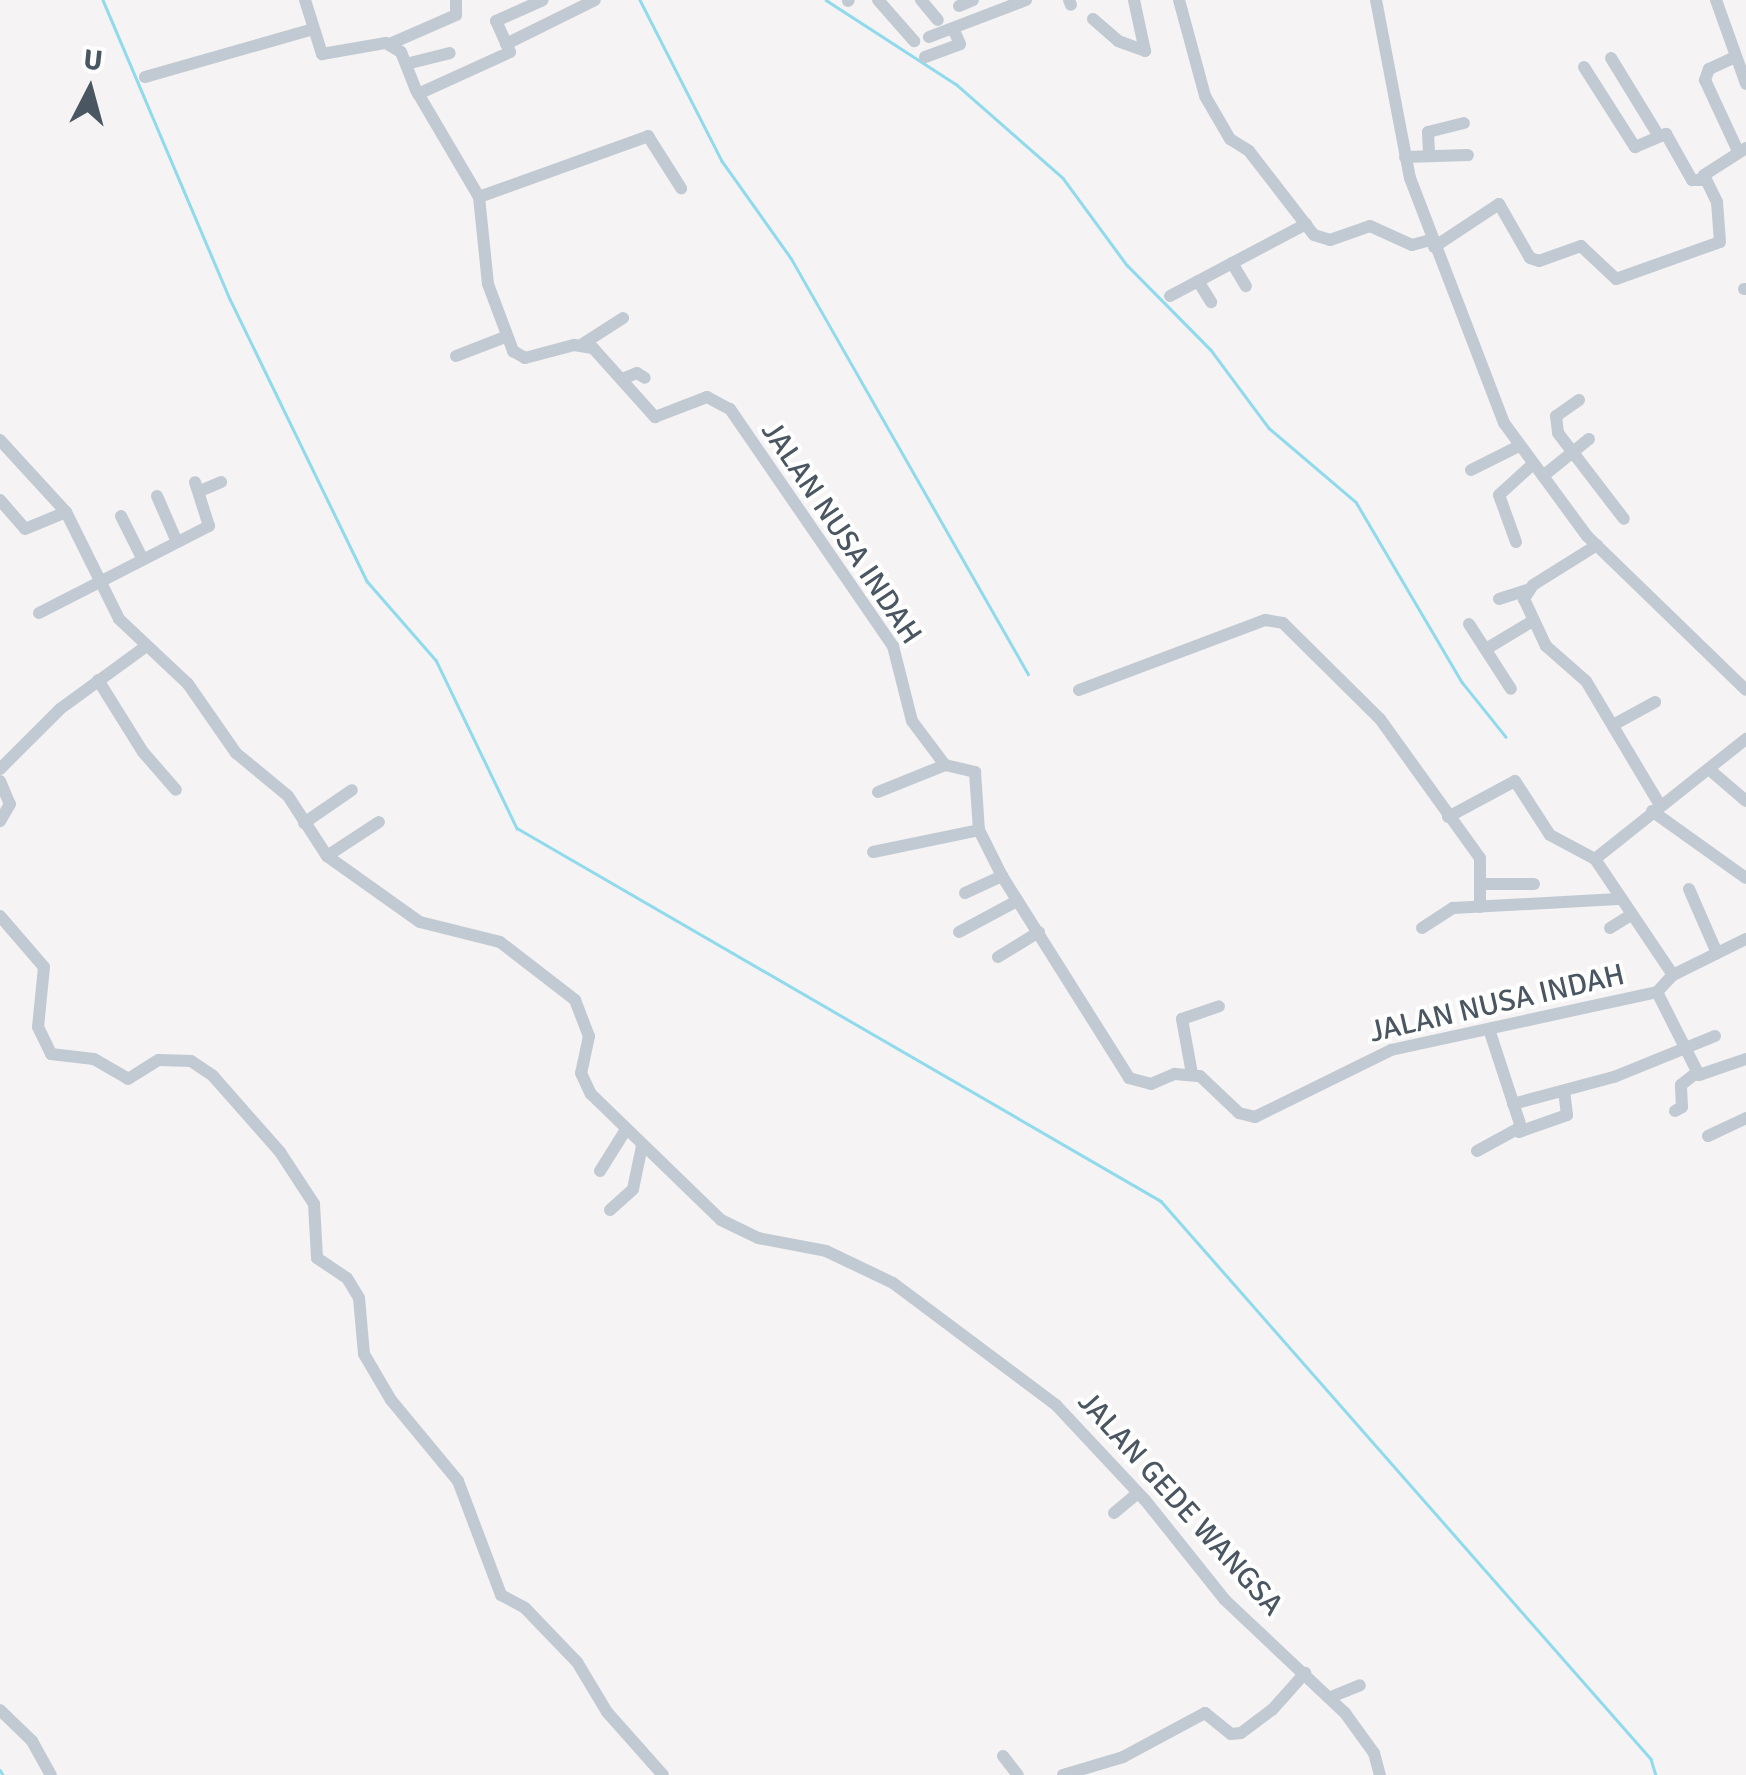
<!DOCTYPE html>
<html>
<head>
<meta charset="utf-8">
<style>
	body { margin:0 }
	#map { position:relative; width:1746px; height:1775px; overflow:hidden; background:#f5f3f3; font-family:Signika,sans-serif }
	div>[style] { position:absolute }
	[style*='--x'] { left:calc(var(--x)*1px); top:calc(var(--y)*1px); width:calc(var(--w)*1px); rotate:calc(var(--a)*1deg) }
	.stream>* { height:2.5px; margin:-1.25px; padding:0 1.25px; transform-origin:1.25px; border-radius:1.25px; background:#90daee }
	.minor>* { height:12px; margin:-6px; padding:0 6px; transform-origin:6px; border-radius:6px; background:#c1cad2 }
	span { translate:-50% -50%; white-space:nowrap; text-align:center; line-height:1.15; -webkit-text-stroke:8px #fff; paint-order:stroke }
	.street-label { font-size:30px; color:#4a5661 }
	.north { position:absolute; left:40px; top:40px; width:100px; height:100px; -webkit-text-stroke:8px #fff; paint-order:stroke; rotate:6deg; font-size:28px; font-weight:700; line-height:40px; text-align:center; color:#4a5661 }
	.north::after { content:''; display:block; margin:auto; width:35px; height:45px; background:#4a5661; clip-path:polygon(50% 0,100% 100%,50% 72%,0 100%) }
</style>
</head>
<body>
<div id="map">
	<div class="stream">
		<i style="--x:103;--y:0;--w:325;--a:67"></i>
		<i style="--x:230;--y:299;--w:314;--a:64.1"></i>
		<i style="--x:367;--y:581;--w:105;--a:48.9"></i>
		<i style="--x:436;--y:660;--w:187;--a:64.3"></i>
		<i style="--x:517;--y:828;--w:744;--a:30.08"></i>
		<i style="--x:1161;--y:1201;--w:743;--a:48.71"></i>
		<i style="--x:1651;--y:1759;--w:17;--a:73"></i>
		<i style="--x:640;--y:0;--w:181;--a:63"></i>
		<i style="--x:722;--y:161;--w:119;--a:54.6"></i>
		<i style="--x:791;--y:258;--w:479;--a:60.3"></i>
		<i style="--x:826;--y:0;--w:155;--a:32.9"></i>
		<i style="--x:956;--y:84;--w:142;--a:41.3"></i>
		<i style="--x:1063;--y:178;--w:108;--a:53.7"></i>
		<i style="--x:1127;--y:265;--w:120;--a:45.3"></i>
		<i style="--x:1211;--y:350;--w:97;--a:53.4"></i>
		<i style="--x:1269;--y:428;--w:114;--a:40.4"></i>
		<i style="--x:1356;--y:502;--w:209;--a:59.5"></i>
		<i style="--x:1462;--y:682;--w:70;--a:51.3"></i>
		<i style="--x:0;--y:1770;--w:6;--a:59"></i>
	</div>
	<div class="minor">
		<i style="--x:305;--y:0;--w:57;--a:72.5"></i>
		<i style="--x:322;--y:54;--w:65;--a:-9.8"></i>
		<i style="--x:386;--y:43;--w:17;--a:31"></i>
		<i style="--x:401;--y:52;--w:41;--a:68.5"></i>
		<i style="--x:416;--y:90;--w:124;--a:59.5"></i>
		<i style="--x:479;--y:197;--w:87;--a:84.1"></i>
		<i style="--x:488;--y:284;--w:72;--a:69.5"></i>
		<i style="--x:513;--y:351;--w:14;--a:30"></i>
		<i style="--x:525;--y:358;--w:51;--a:-14.9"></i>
		<i style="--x:574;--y:345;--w:19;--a:9"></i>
		<i style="--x:593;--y:348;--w:93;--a:48.1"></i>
		<i style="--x:655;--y:417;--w:56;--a:-21"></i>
		<i style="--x:707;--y:397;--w:26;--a:28"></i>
		<i style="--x:730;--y:409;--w:288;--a:55.5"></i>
		<i style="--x:893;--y:646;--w:77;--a:75.8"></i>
		<i style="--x:912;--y:721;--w:55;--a:53.1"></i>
		<i style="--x:945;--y:765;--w:31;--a:13"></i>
		<i style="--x:975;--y:772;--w:58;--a:86.1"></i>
		<i style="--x:979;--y:830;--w:51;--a:63.4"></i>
		<i style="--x:1002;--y:876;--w:239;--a:57.8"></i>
		<i style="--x:1129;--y:1078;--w:23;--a:15"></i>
		<i style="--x:1151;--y:1084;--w:26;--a:-23"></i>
		<i style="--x:1175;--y:1074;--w:25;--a:5"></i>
		<i style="--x:1200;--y:1076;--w:54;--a:43.5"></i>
		<i style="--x:1239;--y:1113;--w:16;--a:14"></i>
		<i style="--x:1255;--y:1117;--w:152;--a:-26.2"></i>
		<i style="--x:1391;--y:1050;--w:272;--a:-12.3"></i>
		<i style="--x:1657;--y:992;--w:23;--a:-47"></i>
		<i style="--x:1673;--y:975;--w:81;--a:-26.3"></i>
		<i style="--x:878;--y:0;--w:55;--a:48.7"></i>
		<i style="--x:921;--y:0;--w:26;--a:50"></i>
		<i style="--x:1069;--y:0;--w:5;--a:68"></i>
		<i style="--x:1179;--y:0;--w:99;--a:74.8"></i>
		<i style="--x:1205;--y:96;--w:50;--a:59.8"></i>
		<i style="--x:1230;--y:139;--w:22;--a:32"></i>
		<i style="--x:1249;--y:151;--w:106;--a:52.3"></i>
		<i style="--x:1314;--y:235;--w:17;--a:17"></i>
		<i style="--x:1330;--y:240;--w:42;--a:-19.3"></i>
		<i style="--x:1370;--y:226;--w:46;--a:24.3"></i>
		<i style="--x:1412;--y:245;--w:20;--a:-15"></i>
		<i style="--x:1376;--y:0;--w:181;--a:79.2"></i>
		<i style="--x:1410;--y:178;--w:262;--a:69"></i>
		<i style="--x:1504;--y:423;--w:140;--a:53.7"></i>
		<i style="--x:1587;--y:536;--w:221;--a:44.1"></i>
		<i style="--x:1716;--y:0;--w:89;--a:70.3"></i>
		<i style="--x:848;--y:1;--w:1;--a:-45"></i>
		<i style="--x:959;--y:6;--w:15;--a:-23"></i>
		<i style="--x:1093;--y:19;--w:33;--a:41"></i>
		<i style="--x:1118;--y:41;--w:29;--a:20"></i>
		<i style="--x:1145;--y:51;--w:52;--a:-102.2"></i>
		<i style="--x:929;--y:37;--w:104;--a:-20.9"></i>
		<i style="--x:392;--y:43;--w:70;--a:-23.6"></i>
		<i style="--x:456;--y:15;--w:15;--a:-90"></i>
		<i style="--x:506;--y:44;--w:99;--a:-26.3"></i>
		<i style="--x:925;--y:57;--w:37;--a:-20"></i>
		<i style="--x:960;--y:44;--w:17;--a:-114"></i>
		<i style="--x:1735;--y:57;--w:29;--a:155"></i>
		<i style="--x:1709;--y:69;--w:12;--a:110"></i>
		<i style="--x:1705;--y:80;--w:78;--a:65.1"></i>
		<i style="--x:1611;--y:58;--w:88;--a:58.5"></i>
		<i style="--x:406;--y:64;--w:45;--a:-14"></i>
		<i style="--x:1584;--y:67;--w:95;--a:57.5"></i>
		<i style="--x:1635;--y:147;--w:34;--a:-23"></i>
		<i style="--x:1666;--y:134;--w:53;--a:60.5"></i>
		<i style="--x:1692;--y:180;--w:11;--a:0"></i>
		<i style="--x:145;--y:77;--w:175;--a:-15.9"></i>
		<i style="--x:418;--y:94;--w:101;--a:-24.5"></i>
		<i style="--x:510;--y:52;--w:34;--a:-114"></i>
		<i style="--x:496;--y:21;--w:51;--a:-24.1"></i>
		<i style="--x:1429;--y:152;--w:20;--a:-93"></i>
		<i style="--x:1428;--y:132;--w:37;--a:-14"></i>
		<i style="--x:1405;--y:157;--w:63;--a:-1.8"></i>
		<i style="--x:479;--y:197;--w:180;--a:-19.8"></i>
		<i style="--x:648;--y:136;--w:62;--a:57.6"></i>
		<i style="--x:1434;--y:247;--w:78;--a:-33.5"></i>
		<i style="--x:1499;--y:204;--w:62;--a:60.1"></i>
		<i style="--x:1530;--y:258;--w:9;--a:18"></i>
		<i style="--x:1539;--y:261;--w:45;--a:-19.7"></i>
		<i style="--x:1581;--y:246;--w:48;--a:43.3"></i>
		<i style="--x:1616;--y:279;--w:110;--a:-19.6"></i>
		<i style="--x:1720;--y:242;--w:40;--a:-94.3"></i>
		<i style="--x:1717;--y:202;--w:30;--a:-116"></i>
		<i style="--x:1704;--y:175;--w:50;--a:-32.7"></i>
		<i style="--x:1232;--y:263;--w:27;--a:59"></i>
		<i style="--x:1198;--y:281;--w:25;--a:58"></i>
		<i style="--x:1744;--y:289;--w:2;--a:0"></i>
		<i style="--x:1170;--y:296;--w:154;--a:-27.9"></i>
		<i style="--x:581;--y:345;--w:50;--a:-32.7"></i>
		<i style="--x:456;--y:356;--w:53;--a:-21.2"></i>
		<i style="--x:622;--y:379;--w:16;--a:-22"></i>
		<i style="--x:637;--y:373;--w:9;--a:32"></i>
		<i style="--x:1579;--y:400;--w:28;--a:145"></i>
		<i style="--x:1556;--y:416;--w:17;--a:83"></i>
		<i style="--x:1558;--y:433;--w:108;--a:52.5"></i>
		<i style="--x:0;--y:440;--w:98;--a:47.5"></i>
		<i style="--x:66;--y:512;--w:119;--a:63.6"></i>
		<i style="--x:119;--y:619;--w:95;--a:43.3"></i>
		<i style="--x:188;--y:684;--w:84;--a:55.2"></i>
		<i style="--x:236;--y:753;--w:67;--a:39.6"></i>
		<i style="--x:288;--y:796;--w:72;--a:57"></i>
		<i style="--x:327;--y:856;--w:114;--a:35.4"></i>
		<i style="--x:420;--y:922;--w:82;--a:14"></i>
		<i style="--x:500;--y:942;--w:95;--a:37.7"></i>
		<i style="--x:575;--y:1000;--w:39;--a:69"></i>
		<i style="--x:589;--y:1036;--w:38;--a:102"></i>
		<i style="--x:581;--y:1073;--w:23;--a:65"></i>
		<i style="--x:591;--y:1094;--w:181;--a:44.1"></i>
		<i style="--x:721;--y:1220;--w:41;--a:25.9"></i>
		<i style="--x:758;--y:1238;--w:69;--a:10.8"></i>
		<i style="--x:826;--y:1251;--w:74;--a:25.5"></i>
		<i style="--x:893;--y:1283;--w:204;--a:36.8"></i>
		<i style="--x:1056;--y:1405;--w:130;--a:46.9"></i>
		<i style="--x:1145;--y:1500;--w:128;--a:51.3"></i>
		<i style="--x:1225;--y:1600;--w:165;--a:43.3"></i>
		<i style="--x:1345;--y:1713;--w:49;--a:54.1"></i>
		<i style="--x:1374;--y:1753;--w:23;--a:75"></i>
		<i style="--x:1471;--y:470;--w:54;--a:-26.6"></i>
		<i style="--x:1543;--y:476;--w:59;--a:-38.8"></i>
		<i style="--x:200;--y:491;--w:23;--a:-23"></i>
		<i style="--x:157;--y:496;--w:50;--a:66.5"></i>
		<i style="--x:0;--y:500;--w:38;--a:49"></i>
		<i style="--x:25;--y:529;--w:44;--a:-22.5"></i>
		<i style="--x:121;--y:516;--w:45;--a:63.4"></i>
		<i style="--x:1516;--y:542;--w:50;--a:-109.9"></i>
		<i style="--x:1499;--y:495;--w:46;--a:-42.4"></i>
		<i style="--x:1597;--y:545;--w:75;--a:148"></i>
		<i style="--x:1533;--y:585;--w:17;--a:123"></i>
		<i style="--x:1524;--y:599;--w:52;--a:64.9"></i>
		<i style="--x:1546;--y:646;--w:53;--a:41.2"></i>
		<i style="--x:1586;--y:681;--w:144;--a:59.2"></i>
		<i style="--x:1499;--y:599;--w:28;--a:-18"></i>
		<i style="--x:39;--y:613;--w:191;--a:-27.1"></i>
		<i style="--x:209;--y:526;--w:46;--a:-107.7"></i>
		<i style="--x:1469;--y:624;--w:77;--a:57.1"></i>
		<i style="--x:1486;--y:649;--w:52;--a:-31"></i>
		<i style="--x:98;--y:680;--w:85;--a:58"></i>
		<i style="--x:143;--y:752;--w:50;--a:49"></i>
		<i style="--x:1079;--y:690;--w:199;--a:-20.6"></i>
		<i style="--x:1265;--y:620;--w:18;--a:9"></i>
		<i style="--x:1283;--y:623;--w:136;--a:44.7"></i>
		<i style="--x:1380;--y:719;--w:171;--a:54.3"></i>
		<i style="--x:1480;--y:858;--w:49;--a:90"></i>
		<i style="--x:1613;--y:725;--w:48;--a:-28.7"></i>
		<i style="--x:0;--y:769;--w:85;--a:-45"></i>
		<i style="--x:60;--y:709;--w:105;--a:-36.1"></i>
		<i style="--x:1711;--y:771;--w:46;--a:40.6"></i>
		<i style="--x:0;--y:781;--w:25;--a:67"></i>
		<i style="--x:10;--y:804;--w:20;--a:120"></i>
		<i style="--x:878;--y:792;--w:72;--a:-21.9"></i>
		<i style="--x:1652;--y:811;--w:115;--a:35.5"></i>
		<i style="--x:1448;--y:817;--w:76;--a:-28.2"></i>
		<i style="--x:1515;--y:781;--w:64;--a:57.1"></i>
		<i style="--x:1550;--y:835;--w:51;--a:28.1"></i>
		<i style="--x:1595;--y:859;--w:140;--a:56.1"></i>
		<i style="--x:304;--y:823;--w:58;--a:-34.5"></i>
		<i style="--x:873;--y:852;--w:108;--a:-11.7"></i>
		<i style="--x:327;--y:856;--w:62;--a:-33.2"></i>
		<i style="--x:1595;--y:859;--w:193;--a:-38.5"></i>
		<i style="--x:1483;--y:884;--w:51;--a:0"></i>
		<i style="--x:1689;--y:889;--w:70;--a:66.4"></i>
		<i style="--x:965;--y:893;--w:41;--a:-24.7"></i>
		<i style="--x:0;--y:916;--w:67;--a:49.2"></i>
		<i style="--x:44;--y:967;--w:60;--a:95.7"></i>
		<i style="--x:38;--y:1027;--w:30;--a:64"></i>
		<i style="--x:51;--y:1054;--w:43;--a:6.6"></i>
		<i style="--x:94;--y:1059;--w:39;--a:30"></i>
		<i style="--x:128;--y:1079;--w:36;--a:-32"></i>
		<i style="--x:159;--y:1060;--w:32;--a:2"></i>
		<i style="--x:191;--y:1061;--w:27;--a:34"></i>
		<i style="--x:213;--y:1076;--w:101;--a:48.6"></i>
		<i style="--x:280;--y:1152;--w:62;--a:56.8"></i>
		<i style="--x:314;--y:1204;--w:54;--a:86.8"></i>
		<i style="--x:317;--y:1258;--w:36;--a:34"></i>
		<i style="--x:347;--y:1278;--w:23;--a:59"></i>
		<i style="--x:359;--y:1298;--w:56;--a:84.9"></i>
		<i style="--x:364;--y:1354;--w:53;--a:59.6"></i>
		<i style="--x:391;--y:1400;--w:105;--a:50.4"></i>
		<i style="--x:458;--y:1481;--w:122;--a:69.3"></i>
		<i style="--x:501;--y:1595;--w:27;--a:28"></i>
		<i style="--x:525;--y:1608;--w:75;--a:46.1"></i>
		<i style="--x:577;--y:1662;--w:58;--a:59"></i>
		<i style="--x:607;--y:1712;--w:84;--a:48.4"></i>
		<i style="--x:1422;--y:928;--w:37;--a:-33"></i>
		<i style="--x:1453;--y:908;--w:165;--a:-3.1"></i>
		<i style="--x:1610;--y:928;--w:22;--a:-32"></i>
		<i style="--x:959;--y:932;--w:66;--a:-28.1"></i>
		<i style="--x:998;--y:957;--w:48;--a:-31.4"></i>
		<i style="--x:1657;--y:992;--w:93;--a:63.2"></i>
		<i style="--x:1699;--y:1075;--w:50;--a:-18.8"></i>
		<i style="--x:1192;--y:1074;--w:56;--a:-100.3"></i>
		<i style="--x:1182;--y:1019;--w:39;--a:-19"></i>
		<i style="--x:1513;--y:1104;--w:105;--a:-15"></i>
		<i style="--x:1614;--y:1077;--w:109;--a:-22.1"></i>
		<i style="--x:1675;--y:1111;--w:8;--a:-30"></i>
		<i style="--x:1682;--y:1107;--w:22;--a:-93"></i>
		<i style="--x:1681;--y:1085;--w:19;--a:-39"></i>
		<i style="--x:1519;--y:1132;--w:51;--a:-19.5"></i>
		<i style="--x:1567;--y:1115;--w:24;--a:-97"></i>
		<i style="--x:1708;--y:1136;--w:42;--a:-25.3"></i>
		<i style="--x:1477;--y:1151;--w:50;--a:-28.6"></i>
		<i style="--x:1521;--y:1127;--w:103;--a:-108.1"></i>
		<i style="--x:600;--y:1171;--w:47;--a:-58"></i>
		<i style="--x:610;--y:1210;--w:31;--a:-42"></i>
		<i style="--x:633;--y:1189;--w:44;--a:-78.2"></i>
		<i style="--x:1114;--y:1513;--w:31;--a:-40"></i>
		<i style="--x:1331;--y:1697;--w:31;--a:-22"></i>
		<i style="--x:0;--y:1710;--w:45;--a:44.1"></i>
		<i style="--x:32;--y:1741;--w:39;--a:61"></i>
		<i style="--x:1003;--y:1756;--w:24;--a:52"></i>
		<i style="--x:1063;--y:1775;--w:63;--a:-16.7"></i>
		<i style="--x:1123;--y:1757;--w:93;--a:-28.2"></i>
		<i style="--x:1205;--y:1713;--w:33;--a:39"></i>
		<i style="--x:1231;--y:1734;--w:10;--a:-6"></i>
		<i style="--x:1241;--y:1733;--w:39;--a:-37"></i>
		<i style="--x:1272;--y:1710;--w:50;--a:-48.3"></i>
	</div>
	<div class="street-label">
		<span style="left:841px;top:533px;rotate:56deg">JALAN NUSA INDAH</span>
		<span style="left:1497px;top:1004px;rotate:-13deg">JALAN NUSA INDAH</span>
		<span style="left:1180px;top:1504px;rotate:48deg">JALAN GEDE WANGSA</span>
	</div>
	<div class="north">U</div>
</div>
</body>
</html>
